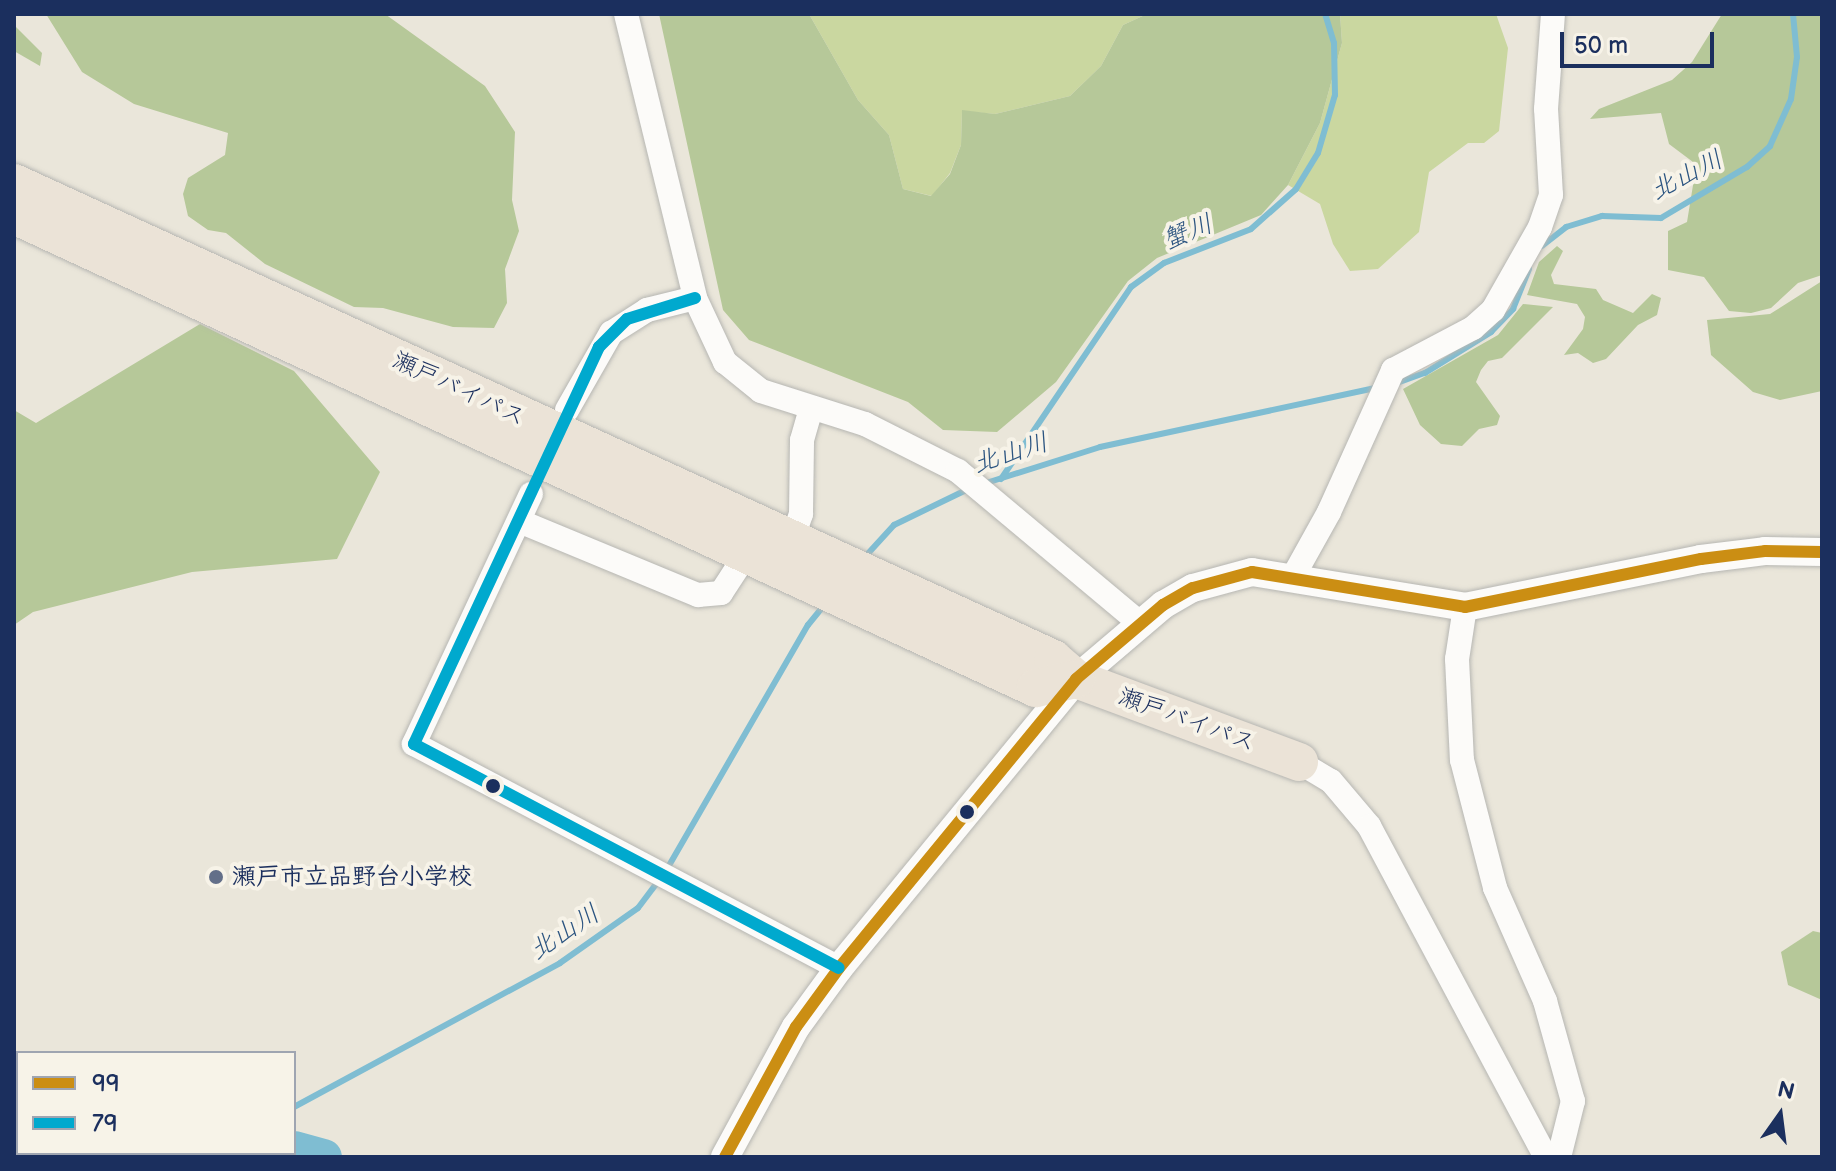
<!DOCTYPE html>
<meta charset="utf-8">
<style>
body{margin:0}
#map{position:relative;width:1836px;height:1171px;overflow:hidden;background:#eae6da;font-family:"Balsamiq Sans","Klee One",sans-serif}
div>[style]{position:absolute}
.green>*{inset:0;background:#cad7a0}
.forest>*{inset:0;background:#b6c899}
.stream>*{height:6px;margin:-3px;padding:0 3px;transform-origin:3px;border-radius:3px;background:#7fbdd2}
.river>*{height:36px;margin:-18px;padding:0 18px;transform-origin:18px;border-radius:18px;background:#7fbdd2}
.roads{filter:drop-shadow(0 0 2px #b6b6b2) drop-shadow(0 0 2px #b6b6b2)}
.minor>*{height:24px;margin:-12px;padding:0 12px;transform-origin:12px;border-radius:12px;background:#fcfbf9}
.tertiary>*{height:28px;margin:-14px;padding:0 14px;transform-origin:14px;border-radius:14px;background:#fcfbf9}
.trunk>*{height:38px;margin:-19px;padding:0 19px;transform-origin:19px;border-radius:19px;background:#ebe3d7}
.bus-1>*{height:12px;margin:-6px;padding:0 6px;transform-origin:6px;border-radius:6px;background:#cb8e13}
.bus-2>*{height:12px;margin:-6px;padding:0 6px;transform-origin:6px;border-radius:6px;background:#00a9ce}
.dots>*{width:22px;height:22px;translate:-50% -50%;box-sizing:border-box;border:4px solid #f7f3e8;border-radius:50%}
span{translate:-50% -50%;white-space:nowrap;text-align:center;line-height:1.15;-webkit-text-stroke:8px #f7f3e8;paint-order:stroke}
.street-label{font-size:24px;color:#1b2f5e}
.poi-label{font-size:24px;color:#1b2f5e;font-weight:700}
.left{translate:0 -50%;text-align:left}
.water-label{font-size:26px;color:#2b5480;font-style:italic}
.frame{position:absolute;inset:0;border:16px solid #1b2f5e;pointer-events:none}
.legend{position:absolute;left:16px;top:1051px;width:280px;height:104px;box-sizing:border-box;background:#f7f3e8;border:2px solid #9fa5b1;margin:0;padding:10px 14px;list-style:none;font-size:24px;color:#1b2f5e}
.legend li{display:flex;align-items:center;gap:16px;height:40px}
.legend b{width:40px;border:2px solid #9fa5b1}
.north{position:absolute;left:1740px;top:1075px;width:80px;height:80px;-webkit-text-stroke:6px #f7f3e8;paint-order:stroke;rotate:14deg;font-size:22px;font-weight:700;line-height:32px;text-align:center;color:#1b2f5e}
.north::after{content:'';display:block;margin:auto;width:28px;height:36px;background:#1b2f5e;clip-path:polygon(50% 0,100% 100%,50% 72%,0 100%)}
.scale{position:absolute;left:1560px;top:32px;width:154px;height:36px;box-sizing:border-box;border:4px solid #1b2f5e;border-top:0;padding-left:10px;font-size:24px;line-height:28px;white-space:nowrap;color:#1b2f5e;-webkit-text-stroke:6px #f7f3e8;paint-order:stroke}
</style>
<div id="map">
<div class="green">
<i style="clip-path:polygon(809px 14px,1147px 14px,1123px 25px,1101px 66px,1070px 96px,995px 114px,962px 111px,961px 145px,950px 173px,932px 196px,903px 189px,889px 135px,858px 100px)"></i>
<i style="clip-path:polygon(1340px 14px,1496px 14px,1508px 48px,1499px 131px,1484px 143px,1468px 143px,1429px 172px,1419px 232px,1378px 269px,1350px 271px,1333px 244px,1320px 204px,1288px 185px,1320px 123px,1342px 43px)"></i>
</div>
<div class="forest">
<i style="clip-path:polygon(46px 14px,385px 14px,485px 86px,515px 132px,512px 200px,519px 231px,505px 269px,507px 303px,494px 328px,453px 327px,383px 308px,354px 307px,265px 264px,226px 233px,208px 230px,188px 216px,183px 194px,188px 178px,225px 155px,228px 133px,134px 104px,82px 72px)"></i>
<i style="clip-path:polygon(659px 14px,809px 14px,858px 100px,889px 135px,903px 189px,931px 196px,950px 174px,961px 145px,962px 110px,995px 114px,1070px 96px,1101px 66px,1123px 25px,1147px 14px,1340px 14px,1342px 43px,1320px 123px,1288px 185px,1261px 215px,1157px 258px,1128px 281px,1056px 382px,997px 432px,943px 430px,908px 402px,749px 340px,723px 310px)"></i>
<i style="clip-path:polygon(1722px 14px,1822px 14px,1822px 275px,1798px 283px,1771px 308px,1751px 313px,1729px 311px,1704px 277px,1668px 270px,1668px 231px,1687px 222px,1695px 173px,1693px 162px,1669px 144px,1661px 113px,1590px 119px,1599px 109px,1672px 80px,1692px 62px)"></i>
<i style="clip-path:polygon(14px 25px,42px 53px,40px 66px,14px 51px)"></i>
<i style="clip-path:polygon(1557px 246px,1563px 251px,1551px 275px,1554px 284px,1596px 289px,1603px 300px,1633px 313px,1652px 294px,1661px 298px,1657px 315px,1638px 325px,1606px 359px,1593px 363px,1578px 353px,1564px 355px,1583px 329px,1585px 317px,1577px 304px,1527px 295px,1539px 262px)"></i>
<i style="clip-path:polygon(1822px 281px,1822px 391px,1780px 400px,1753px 392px,1711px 355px,1707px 320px,1770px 314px)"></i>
<i style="clip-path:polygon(1523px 304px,1553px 307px,1502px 358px,1488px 361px,1481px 370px,1476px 382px,1500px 416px,1497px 425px,1479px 429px,1462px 446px,1441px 444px,1420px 425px,1403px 389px,1498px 335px)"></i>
<i style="clip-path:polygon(200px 324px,294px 371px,380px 472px,337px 559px,192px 572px,33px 612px,14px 625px,14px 410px,36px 423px)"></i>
<i style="clip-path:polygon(1813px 931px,1822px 933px,1822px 1000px,1788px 985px,1781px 952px)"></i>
</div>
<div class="stream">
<i style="left:1542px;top:246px;width:31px;rotate:-38deg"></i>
<i style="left:1566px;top:227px;width:38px;rotate:-17deg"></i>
<i style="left:1602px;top:216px;width:59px;rotate:1.9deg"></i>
<i style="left:1661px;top:218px;width:100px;rotate:-30.7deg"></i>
<i style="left:1747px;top:167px;width:31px;rotate:-42deg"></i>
<i style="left:1770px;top:146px;width:51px;rotate:-65.9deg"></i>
<i style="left:1791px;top:99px;width:42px;rotate:-81.9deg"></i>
<i style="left:1797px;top:57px;width:43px;rotate:-95.3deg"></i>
<i style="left:1394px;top:384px;width:33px;rotate:-20deg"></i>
<i style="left:1425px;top:373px;width:78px;rotate:-31.8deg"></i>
<i style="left:1491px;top:332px;width:32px;rotate:-46deg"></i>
<i style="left:1513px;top:309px;width:43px;rotate:-68.2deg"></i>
<i style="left:1001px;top:479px;width:232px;rotate:-55.9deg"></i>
<i style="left:1131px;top:287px;width:41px;rotate:-36deg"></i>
<i style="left:1164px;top:263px;width:93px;rotate:-21.3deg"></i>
<i style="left:1251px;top:229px;width:60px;rotate:-41.6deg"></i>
<i style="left:1296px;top:189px;width:42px;rotate:-58.6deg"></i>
<i style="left:1318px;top:153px;width:60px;rotate:-73.7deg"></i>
<i style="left:1335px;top:95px;width:52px;rotate:-91.1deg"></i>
<i style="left:1334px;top:43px;width:30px;rotate:-107deg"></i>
<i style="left:983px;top:484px;width:123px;rotate:-17.5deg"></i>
<i style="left:1100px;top:447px;width:285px;rotate:-12.1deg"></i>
<i style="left:863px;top:559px;width:46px;rotate:-47.6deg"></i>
<i style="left:894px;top:525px;width:82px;rotate:-25.9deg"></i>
<i style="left:667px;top:869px;width:282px;rotate:-60deg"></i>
<i style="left:808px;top:625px;width:27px;rotate:-51deg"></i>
<i style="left:294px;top:1107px;width:302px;rotate:-28.4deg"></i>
<i style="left:560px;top:963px;width:95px;rotate:-35.2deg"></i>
<i style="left:638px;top:908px;width:34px;rotate:-53deg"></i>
</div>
<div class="river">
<i style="left:294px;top:1149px;width:31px;rotate:15deg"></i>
<i style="left:105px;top:1157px;width:6px;rotate:-39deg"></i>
</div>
<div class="roads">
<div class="minor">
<i style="left:626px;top:14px;width:292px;rotate:76.3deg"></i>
<i style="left:695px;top:298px;width:71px;rotate:64.9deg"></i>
<i style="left:725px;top:362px;width:46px;rotate:38.9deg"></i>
<i style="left:761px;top:391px;width:109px;rotate:17.6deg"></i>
<i style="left:865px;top:424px;width:104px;rotate:26.8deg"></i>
<i style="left:958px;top:471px;width:237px;rotate:39.9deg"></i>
<i style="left:567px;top:410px;width:89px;rotate:-60.3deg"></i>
<i style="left:611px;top:333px;width:43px;rotate:-32.6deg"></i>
<i style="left:647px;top:310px;width:49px;rotate:-14deg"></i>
<i style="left:531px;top:494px;width:276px;rotate:115.1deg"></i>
<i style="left:414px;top:744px;width:480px;rotate:27.8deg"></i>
<i style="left:519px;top:521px;width:194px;rotate:22.5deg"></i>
<i style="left:698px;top:595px;width:23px;rotate:-5deg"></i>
<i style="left:721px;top:593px;width:44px;rotate:-57deg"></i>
<i style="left:792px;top:540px;width:28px;rotate:-71deg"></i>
<i style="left:801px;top:514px;width:74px;rotate:-89.2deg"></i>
<i style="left:802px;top:440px;width:33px;rotate:-74deg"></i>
<i style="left:1294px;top:575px;width:72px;rotate:-60.9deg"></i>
<i style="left:1329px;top:512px;width:156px;rotate:-65.7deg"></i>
<i style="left:1393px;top:370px;width:90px;rotate:-27.7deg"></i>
<i style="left:1473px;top:328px;width:27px;rotate:-42deg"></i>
<i style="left:1493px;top:310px;width:95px;rotate:-60.5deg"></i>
<i style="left:1540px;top:227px;width:34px;rotate:-71deg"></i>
<i style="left:1551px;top:195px;width:86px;rotate:-93.3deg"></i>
<i style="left:1546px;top:109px;width:95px;rotate:-85.8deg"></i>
<i style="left:1465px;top:607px;width:53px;rotate:98.7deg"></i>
<i style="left:1457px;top:659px;width:101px;rotate:87.2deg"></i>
<i style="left:1462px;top:760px;width:132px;rotate:75.5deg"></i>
<i style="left:1495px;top:888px;width:124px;rotate:66.1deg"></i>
<i style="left:1545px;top:1001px;width:104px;rotate:74.4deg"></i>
<i style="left:1573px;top:1101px;width:58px;rotate:104deg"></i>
<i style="left:1299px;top:762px;width:37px;rotate:31deg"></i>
<i style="left:1331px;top:781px;width:59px;rotate:49.8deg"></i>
<i style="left:1369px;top:826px;width:375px;rotate:61.9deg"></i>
</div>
<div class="tertiary">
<i style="left:725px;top:1157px;width:148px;rotate:-61.4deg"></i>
<i style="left:796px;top:1027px;width:73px;rotate:-53.9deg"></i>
<i style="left:839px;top:968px;width:374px;rotate:-50.6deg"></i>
<i style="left:1076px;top:679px;width:114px;rotate:-40.4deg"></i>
<i style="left:1163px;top:605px;width:34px;rotate:-30deg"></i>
<i style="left:1193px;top:588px;width:61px;rotate:-15.2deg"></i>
<i style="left:1252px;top:572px;width:216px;rotate:9.3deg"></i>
<i style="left:1465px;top:607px;width:241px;rotate:-11.5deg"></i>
<i style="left:1701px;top:559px;width:64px;rotate:-7.1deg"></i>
<i style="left:1765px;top:551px;width:57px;rotate:1deg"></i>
</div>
<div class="trunk">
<i style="left:14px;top:183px;width:1143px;rotate:24.61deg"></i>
<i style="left:1053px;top:659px;width:30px;rotate:41deg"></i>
<i style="left:1076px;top:679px;width:238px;rotate:20.4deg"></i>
<i style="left:14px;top:215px;width:1126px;rotate:24.84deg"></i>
<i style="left:1036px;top:688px;width:41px;rotate:-12.7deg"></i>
</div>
</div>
<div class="bus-1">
<i style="left:725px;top:1157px;width:148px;rotate:-61.4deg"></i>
<i style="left:796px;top:1027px;width:73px;rotate:-53.9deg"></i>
<i style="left:839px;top:968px;width:374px;rotate:-50.6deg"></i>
<i style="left:1076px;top:679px;width:114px;rotate:-40.4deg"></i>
<i style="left:1163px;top:605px;width:34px;rotate:-30deg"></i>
<i style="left:1193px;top:588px;width:61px;rotate:-15.2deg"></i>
<i style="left:1252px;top:572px;width:216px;rotate:9.3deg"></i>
<i style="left:1465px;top:607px;width:241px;rotate:-11.5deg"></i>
<i style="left:1701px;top:559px;width:64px;rotate:-7.1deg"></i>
<i style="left:1765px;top:551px;width:57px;rotate:1deg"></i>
</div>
<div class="bus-2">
<i style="left:695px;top:298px;width:71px;rotate:162.8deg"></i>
<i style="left:627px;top:319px;width:40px;rotate:135deg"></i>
<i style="left:599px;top:347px;width:438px;rotate:115deg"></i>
<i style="left:414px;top:744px;width:480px;rotate:27.8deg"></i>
</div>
<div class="dots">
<i style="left:493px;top:786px;background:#1b2f5e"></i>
<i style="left:967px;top:812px;background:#1b2f5e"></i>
<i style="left:216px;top:877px;background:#636f89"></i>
</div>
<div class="street-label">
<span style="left:459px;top:389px;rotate:25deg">瀬戸バイパス</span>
<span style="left:1187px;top:720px;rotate:20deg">瀬戸バイパス</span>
</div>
<div class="poi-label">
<span class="left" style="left:232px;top:877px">瀬戸市立品野台小学校</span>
</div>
<div class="water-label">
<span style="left:1687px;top:176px;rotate:-27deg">北山川</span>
<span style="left:1188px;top:233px;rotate:-22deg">蟹川</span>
<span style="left:1011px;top:454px;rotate:-18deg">北山川</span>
<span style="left:565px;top:933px;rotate:-33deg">北山川</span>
</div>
<div class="frame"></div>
<ul class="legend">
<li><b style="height:10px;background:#cb8e13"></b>99</li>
<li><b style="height:10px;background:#00a9ce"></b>79</li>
</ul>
<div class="north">N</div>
<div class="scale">50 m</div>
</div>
